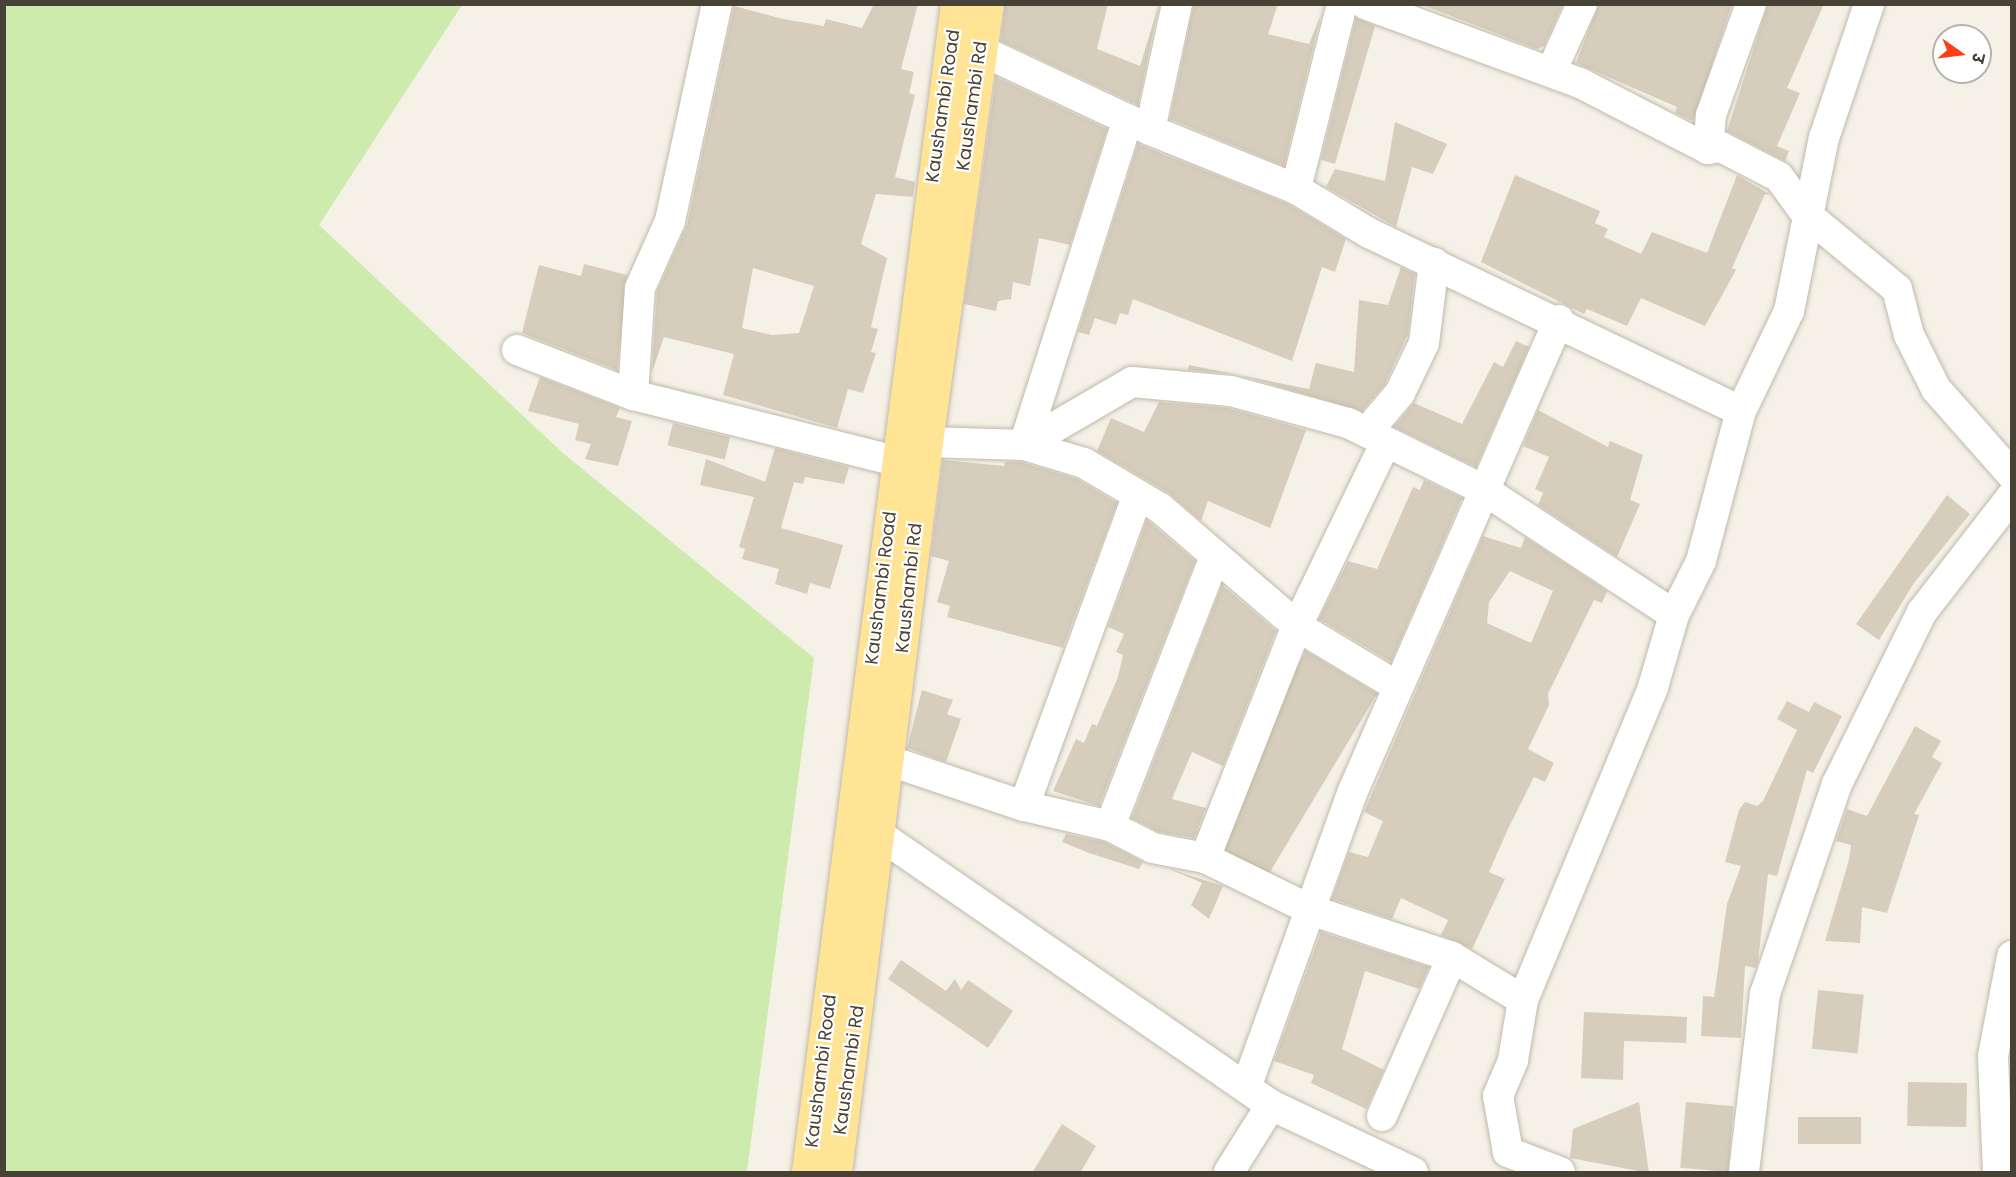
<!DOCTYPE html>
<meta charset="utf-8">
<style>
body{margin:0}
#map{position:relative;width:2016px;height:1177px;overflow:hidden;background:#f5f1e7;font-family:Poppins,"Noto Sans Devanagari",sans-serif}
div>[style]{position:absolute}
.green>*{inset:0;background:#ceebae}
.building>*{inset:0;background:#d7cdbc;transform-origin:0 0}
.roads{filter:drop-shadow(0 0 2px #c1b9a9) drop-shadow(0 0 2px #c1b9a9)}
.minor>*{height:30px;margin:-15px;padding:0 15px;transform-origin:15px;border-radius:15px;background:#fff}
.major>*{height:33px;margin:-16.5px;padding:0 16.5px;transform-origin:16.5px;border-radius:16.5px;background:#ffe496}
span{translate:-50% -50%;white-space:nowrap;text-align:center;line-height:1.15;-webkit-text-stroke:4.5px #fff;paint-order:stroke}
.street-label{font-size:18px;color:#484236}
.frame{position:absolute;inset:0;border:6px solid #484236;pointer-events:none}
.north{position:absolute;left:1932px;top:24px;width:60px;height:60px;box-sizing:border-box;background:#fff;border:2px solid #b6b3af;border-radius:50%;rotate:104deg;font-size:16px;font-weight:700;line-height:24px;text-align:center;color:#484236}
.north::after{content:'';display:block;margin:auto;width:21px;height:27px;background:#ff3d14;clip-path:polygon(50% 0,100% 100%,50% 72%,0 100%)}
</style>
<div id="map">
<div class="green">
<i style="clip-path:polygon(5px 4px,462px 5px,319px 225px,564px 454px,814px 658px,747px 1172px,5px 1172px)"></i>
</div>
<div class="building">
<i style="clip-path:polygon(evenodd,874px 4px,918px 4px,901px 69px,914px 72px,909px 93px,915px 95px,895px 177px,915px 182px,913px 197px,876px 194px,861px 244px,887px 258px,871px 327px,878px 329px,871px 352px,876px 353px,863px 393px,848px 389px,837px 428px,723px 395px,734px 354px,664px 337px,652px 372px,657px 292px,687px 225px,734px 6px,783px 19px,824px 26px,826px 19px,862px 28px,874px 4px,753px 268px,814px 286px,799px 333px,772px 335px,742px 328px,753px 268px)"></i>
<i style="clip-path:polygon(1005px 4px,1108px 4px,1097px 49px,1140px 66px,1159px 4px,1138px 105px,1001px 41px)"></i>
<i style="clip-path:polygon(1194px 4px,1278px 4px,1268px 34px,1309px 44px,1321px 15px,1284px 166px,1170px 119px)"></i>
<i style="clip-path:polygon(1420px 4px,1563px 4px,1544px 46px,1537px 49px)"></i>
<i style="clip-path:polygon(1599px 4px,1732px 4px,1693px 121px,1675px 113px,1677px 107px,1576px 63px)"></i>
<i style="clip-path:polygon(1768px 4px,1824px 4px,1787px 88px,1800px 93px,1777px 146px,1789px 151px,1785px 161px,1727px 131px)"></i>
<i style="clip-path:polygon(1356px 18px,1375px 26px,1335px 164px,1321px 160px)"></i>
<i style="clip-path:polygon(996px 77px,1107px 129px,1070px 245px,1039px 238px,1030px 286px,1013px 282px,1011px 299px,998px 301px,996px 311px,964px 304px)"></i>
<i style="clip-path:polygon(1395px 122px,1447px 144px,1433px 174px,1412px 167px,1396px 227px,1326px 187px,1335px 169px,1385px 181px)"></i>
<i style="clip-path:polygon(1138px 144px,1288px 204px,1346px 239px,1335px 272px,1322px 267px,1292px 361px,1133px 299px,1128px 315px,1120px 313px,1116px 325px,1095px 318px,1089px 335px,1078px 332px)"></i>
<i style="clip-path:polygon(1515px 175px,1600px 211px,1595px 223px,1608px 229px,1604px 237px,1641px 254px,1652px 232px,1707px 253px,1737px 175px,1771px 195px,1765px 194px,1732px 268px,1736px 270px,1705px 326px,1641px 298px,1627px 326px,1587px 309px,1584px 314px,1481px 262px)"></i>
<i style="clip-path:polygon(584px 264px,627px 275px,617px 370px,522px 333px,539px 265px,581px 276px)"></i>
<i style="clip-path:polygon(1401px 267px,1415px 274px,1408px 334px,1385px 384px,1362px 411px,1236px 374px,1188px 370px,1189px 365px,1309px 389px,1316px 363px,1354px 372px,1359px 300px,1388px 305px)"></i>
<i style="clip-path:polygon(1516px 341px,1529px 347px,1476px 467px,1394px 427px,1414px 403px,1462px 424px,1494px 362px,1503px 367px)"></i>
<i style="clip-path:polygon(540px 377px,620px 408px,616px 417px,632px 421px,618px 466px,585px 459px,591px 444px,575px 440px,579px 424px,528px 411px)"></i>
<i style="clip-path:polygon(1159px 402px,1228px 408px,1306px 430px,1270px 528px,1208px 501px,1201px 521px,1169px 493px,1097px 451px,1111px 418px,1144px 432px)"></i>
<i style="clip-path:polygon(1538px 410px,1608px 447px,1610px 441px,1643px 455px,1630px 500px,1640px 504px,1617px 557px,1538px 505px,1543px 493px,1535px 489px,1549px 457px,1523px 446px)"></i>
<i style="left:673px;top:423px;width:59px;height:23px;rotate:14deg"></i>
<i style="clip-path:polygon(775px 448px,849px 467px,844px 484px,805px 477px,803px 484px,794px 482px,781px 528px,843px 545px,830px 589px,810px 583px,807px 594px,775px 584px,779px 569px,742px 559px,745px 549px,739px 547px,754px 497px,700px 485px,706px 459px,765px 482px)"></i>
<i style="clip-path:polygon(943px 460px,1004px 466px,1005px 462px,1021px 462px,1077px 479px,1117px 503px,1063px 648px,947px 617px,950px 606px,937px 602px,949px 561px,931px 556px)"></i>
<i style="clip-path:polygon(1424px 480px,1462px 498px,1391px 662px,1319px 619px,1348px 561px,1377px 569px,1413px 487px,1420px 490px)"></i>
<i style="clip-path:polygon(1947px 495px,1970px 514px,1914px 583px,1879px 640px,1856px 624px)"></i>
<i style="clip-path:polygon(1147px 520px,1195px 561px,1099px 806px,1053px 791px,1076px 739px,1084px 743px,1092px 724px,1097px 726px,1118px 677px,1123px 655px,1116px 652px,1124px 634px,1108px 627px)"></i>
<i style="clip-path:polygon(evenodd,1483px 536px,1521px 548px,1525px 537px,1607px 591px,1602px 603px,1594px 600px,1548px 694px,1549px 705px,1528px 749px,1554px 763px,1545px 782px,1534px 777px,1508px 829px,1489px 872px,1505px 879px,1472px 949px,1441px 935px,1448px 920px,1401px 898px,1392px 919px,1332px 899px,1349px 852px,1368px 857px,1383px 821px,1364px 812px,1483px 536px,1510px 571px,1553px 591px,1531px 643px,1487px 623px,1489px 602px,1510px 571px)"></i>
<i style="clip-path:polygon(1222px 585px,1276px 631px,1223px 766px,1192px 752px,1172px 799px,1206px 808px,1194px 838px,1159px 832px,1132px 818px)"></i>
<i style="left:1306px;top:651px;width:83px;height:214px;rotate:31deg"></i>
<i style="clip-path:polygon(922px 690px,953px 700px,947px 714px,961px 719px,946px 762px,907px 748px)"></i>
<i style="clip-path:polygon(1787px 701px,1809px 712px,1814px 702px,1842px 716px,1813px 773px,1807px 770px,1777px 876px,1768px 874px,1758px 961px,1756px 968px,1745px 966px,1741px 1038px,1701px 1036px,1703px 996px,1714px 997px,1727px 904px,1741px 866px,1725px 862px,1739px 810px,1745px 802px,1757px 806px,1763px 801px,1797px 730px,1777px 719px)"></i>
<i style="clip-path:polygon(1915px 726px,1941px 741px,1932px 757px,1942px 763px,1914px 814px,1919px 815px,1887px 913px,1862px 907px,1860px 943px,1825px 941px,1849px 860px,1851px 845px,1836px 841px,1847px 809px,1867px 816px)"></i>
<i style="clip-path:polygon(1066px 834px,1104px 842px,1143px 862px,1139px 869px,1089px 853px,1062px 842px)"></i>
<i style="clip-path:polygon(1167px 868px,1223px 886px,1209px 919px,1191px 905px,1202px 883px)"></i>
<i style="clip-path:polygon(1321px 932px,1429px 967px,1419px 989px,1365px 971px,1342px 1049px,1384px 1070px,1366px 1109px,1311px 1083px,1314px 1075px,1274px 1061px)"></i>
<i style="clip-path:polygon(901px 960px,946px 991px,955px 979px,961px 990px,968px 980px,1013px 1011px,988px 1048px,888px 979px)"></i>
<i style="left:1818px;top:990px;width:46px;height:59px;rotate:6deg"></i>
<i style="clip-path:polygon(1584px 1012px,1687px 1017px,1686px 1043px,1624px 1041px,1623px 1080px,1581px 1078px)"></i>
<i style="left:1908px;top:1082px;width:59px;height:44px;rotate:1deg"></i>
<i style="clip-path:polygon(1639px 1102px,1649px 1173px,1570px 1158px,1573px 1129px)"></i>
<i style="left:1686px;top:1102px;width:48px;height:66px;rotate:5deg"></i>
<i style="left:1798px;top:1117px;width:63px;height:27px"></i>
<i style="clip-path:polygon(1062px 1124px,1096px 1146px,1080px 1173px,1032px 1173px)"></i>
</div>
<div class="roads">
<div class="minor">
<i style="left:1342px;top:4px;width:191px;rotate:104deg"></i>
<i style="left:1296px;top:189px;width:85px;rotate:31.1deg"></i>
<i style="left:1369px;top:233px;width:412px;rotate:25.6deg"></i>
<i style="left:1365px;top:4px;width:229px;rotate:20.2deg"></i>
<i style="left:1580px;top:83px;width:144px;rotate:27.3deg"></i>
<i style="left:1708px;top:149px;width:13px;rotate:-9deg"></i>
<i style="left:1721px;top:147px;width:65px;rotate:27.3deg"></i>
<i style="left:1779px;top:177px;width:46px;rotate:53.9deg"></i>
<i style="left:1806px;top:214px;width:118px;rotate:39.5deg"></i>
<i style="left:1897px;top:289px;width:48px;rotate:75.4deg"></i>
<i style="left:1909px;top:335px;width:60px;rotate:63.4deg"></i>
<i style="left:1936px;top:389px;width:115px;rotate:48.5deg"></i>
<i style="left:980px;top:50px;width:188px;rotate:25.2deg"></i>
<i style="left:1150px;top:130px;width:157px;rotate:22deg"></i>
<i style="left:1551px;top:72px;width:75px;rotate:-65.5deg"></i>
<i style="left:1150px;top:130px;width:129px;rotate:-77.9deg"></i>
<i style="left:1708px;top:149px;width:34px;rotate:-85deg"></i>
<i style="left:1711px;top:115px;width:118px;rotate:-70.2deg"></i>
<i style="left:517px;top:350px;width:124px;rotate:21.2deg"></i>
<i style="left:633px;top:395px;width:271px;rotate:14.1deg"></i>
<i style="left:633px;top:395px;width:107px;rotate:-86.3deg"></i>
<i style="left:640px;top:288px;width:73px;rotate:-65.9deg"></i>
<i style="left:670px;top:221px;width:222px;rotate:-77.8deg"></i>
<i style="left:1367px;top:432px;width:51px;rotate:-49.8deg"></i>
<i style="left:1400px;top:393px;width:55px;rotate:-64.4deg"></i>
<i style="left:1424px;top:343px;width:81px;rotate:-82.9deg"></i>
<i style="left:926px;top:442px;width:98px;rotate:1.8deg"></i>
<i style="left:1024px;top:445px;width:63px;rotate:16.7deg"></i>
<i style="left:1084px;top:463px;width:88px;rotate:30.6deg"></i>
<i style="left:1160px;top:508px;width:181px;rotate:40.7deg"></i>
<i style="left:1297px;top:626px;width:117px;rotate:31deg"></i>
<i style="left:1024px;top:445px;width:125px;rotate:-30.3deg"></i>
<i style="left:1132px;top:382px;width:99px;rotate:5.2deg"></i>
<i style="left:1231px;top:391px;width:121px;rotate:15.3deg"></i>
<i style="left:1348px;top:423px;width:152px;rotate:26.2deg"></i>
<i style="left:1484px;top:490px;width:227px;rotate:33.3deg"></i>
<i style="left:1024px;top:445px;width:342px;rotate:-72.3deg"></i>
<i style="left:890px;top:761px;width:141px;rotate:18.6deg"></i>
<i style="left:1024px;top:806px;width:88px;rotate:13.1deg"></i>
<i style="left:1110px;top:826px;width:48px;rotate:27.1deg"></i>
<i style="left:1153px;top:848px;width:53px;rotate:10.9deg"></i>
<i style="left:1205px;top:858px;width:120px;rotate:26.1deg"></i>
<i style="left:1313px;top:911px;width:146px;rotate:18.3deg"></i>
<i style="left:1452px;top:957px;width:83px;rotate:31.2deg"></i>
<i style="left:1024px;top:806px;width:331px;rotate:-69.9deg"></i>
<i style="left:1110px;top:826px;width:290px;rotate:-68.7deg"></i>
<i style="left:881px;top:836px;width:474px;rotate:34.6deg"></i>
<i style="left:1271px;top:1105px;width:157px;rotate:25.3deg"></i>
<i style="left:1205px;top:858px;width:250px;rotate:-68.4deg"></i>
<i style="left:1297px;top:626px;width:204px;rotate:-64.2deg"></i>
<i style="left:1247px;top:1085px;width:313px;rotate:-70.2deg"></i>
<i style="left:1353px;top:791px;width:514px;rotate:-66.38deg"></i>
<i style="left:1382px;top:1116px;width:174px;rotate:-66.2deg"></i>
<i style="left:1229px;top:1172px;width:79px;rotate:-57.9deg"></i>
<i style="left:1560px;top:1172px;width:56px;rotate:-159deg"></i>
<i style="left:1508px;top:1152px;width:57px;rotate:-100.1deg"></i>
<i style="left:1498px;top:1096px;width:39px;rotate:-67deg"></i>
<i style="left:1513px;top:1060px;width:61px;rotate:-80.5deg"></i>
<i style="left:1523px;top:1000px;width:339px;rotate:-67.4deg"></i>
<i style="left:1653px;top:687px;width:75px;rotate:-73.7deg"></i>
<i style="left:1674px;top:615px;width:60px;rotate:-63.4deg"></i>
<i style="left:1701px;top:561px;width:155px;rotate:-75.1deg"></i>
<i style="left:1741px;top:411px;width:111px;rotate:-64.4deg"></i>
<i style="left:1789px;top:311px;width:177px;rotate:-78.6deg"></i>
<i style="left:1824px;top:138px;width:141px;rotate:-71.4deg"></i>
<i style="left:1744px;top:1172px;width:179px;rotate:-83.3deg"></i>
<i style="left:1765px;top:994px;width:222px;rotate:-71.1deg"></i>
<i style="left:1837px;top:784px;width:192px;rotate:-63.7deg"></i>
<i style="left:1922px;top:612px;width:147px;rotate:-52.2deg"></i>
<i style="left:1998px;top:1172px;width:116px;rotate:-92.5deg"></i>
<i style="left:1993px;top:1056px;width:102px;rotate:-79.2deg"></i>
</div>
<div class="major">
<i style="left:808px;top:1172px;width:1177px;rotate:-82.73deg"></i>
<i style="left:835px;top:1172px;width:736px;rotate:-82.89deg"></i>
<i style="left:926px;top:442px;width:442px;rotate:-82.1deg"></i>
</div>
</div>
<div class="street-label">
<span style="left:943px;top:106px;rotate:-82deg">Kaushambi Road</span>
<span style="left:972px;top:106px;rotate:-82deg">Kaushambi Rd</span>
<span style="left:881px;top:588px;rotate:-83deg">Kaushambi Road</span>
<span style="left:909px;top:588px;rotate:-84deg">Kaushambi Rd</span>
<span style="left:849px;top:1070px;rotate:-82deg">Kaushambi Rd</span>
<span style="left:821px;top:1071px;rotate:-83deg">Kaushambi Road</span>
</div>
<div class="frame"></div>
<div class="north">उ</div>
</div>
